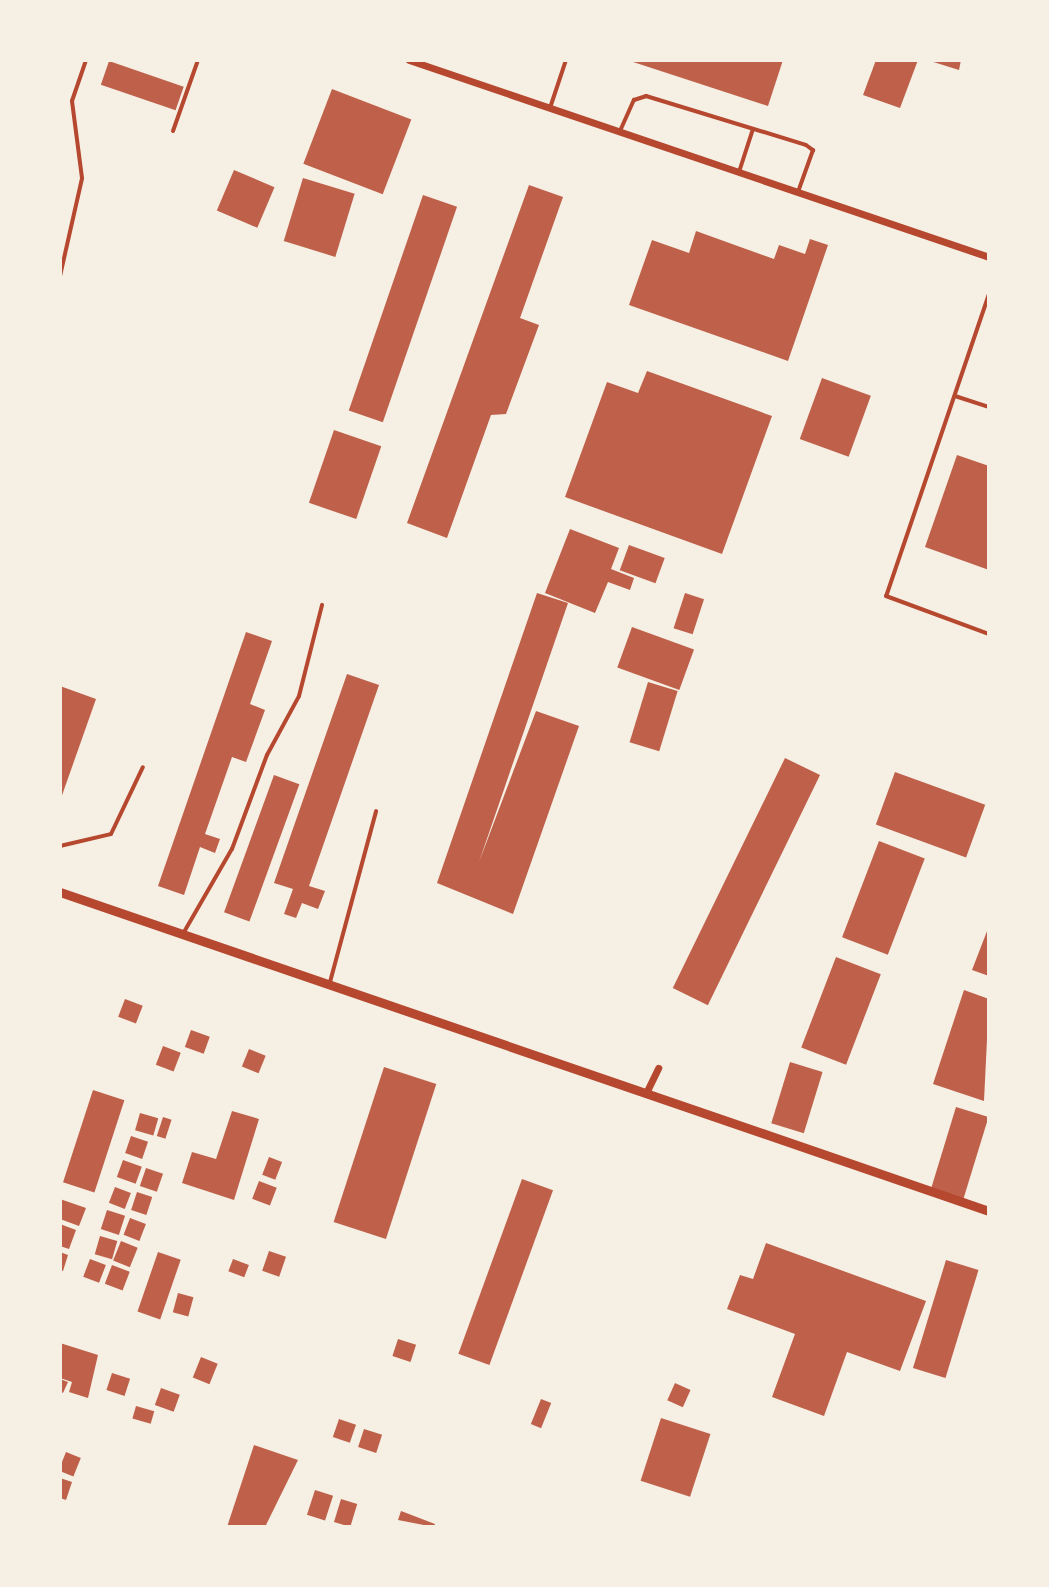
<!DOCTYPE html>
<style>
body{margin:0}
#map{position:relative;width:1049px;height:1587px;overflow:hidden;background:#f6efe4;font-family:"Work Sans",sans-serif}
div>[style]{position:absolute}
.building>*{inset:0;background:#bf614a;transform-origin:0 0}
.service>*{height:4px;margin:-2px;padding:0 2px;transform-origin:2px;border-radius:2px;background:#b5482f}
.minor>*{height:7px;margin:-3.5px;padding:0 3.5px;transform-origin:3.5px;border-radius:3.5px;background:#b5482f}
.tertiary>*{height:9px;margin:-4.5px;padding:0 4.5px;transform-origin:4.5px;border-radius:4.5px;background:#b5482f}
span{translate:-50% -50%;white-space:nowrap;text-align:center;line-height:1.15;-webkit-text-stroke:6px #f6efe4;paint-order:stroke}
.frame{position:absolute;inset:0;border:62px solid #f6efe4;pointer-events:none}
</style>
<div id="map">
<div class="building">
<i style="clip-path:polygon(627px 60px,783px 60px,768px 106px)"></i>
<i style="clip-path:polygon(876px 60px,918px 60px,900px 108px,863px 95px)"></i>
<i style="clip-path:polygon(927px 60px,961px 60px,959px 70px)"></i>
<i style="left:109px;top:61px;width:79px;height:25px;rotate:19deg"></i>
<i style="left:332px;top:89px;width:85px;height:80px;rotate:21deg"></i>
<i style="left:234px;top:170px;width:44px;height:44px;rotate:23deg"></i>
<i style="left:303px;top:178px;width:54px;height:66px;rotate:17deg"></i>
<i style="clip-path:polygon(529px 185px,563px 197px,520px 318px,539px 325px,506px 414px,491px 415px,447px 538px,407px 523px)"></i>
<i style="left:423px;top:195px;width:36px;height:228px;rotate:19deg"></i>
<i style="clip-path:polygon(696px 231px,774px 259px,779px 245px,805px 254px,810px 239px,828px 245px,788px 361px,629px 305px,652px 240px,689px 253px)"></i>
<i style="clip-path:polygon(647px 371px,772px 416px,722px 554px,565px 497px,607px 382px,638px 393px)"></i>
<i style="left:822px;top:378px;width:52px;height:65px;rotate:20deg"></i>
<i style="left:334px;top:430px;width:50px;height:77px;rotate:19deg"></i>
<i style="clip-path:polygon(957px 455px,989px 466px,989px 570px,925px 547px)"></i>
<i style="clip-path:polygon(570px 529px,619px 548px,611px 569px,634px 578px,630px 590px,608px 582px,595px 613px,545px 593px)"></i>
<i style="left:629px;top:545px;width:38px;height:27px;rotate:20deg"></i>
<i style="clip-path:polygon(537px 593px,568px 603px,479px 862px,536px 711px,579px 726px,513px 914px,437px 883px)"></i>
<i style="left:685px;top:593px;width:20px;height:37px;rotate:18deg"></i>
<i style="left:632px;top:627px;width:66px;height:43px;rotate:20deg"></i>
<i style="clip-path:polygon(246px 632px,272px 641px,250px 704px,265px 710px,246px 762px,232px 757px,205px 834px,220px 839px,215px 853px,200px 847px,184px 895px,158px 886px)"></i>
<i style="clip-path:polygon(347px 674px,379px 685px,309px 886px,325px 891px,318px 909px,302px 903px,296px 918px,284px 914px,293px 889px,274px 883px)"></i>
<i style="left:648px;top:682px;width:31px;height:63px;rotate:17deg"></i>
<i style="clip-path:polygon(60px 686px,96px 699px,60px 801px)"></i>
<i style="left:785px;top:758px;width:39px;height:256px;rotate:26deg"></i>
<i style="left:895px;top:772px;width:96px;height:56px;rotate:20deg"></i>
<i style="left:274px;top:775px;width:27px;height:146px;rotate:20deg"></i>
<i style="left:879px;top:841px;width:49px;height:103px;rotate:21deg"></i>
<i style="clip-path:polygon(989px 926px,989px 976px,972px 970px)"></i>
<i style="left:836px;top:957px;width:48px;height:97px;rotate:21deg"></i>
<i style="clip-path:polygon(964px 990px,989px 999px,984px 1101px,933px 1084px)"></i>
<i style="left:125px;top:999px;width:19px;height:19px;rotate:21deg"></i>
<i style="left:191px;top:1030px;width:20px;height:18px;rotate:20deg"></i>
<i style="left:163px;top:1046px;width:19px;height:20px;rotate:21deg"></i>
<i style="left:249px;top:1049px;width:18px;height:19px;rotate:22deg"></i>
<i style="left:790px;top:1062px;width:34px;height:64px;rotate:17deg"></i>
<i style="left:384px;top:1067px;width:55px;height:163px;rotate:18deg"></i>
<i style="left:93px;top:1090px;width:33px;height:97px;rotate:18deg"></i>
<i style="left:956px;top:1107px;width:34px;height:88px;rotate:17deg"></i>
<i style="clip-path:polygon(232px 1111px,259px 1119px,234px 1200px,182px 1183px,192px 1152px,216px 1159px)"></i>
<i style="left:140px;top:1113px;width:19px;height:18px;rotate:16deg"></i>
<i style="left:163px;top:1117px;width:9px;height:20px;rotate:18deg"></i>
<i style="left:131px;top:1136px;width:18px;height:18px;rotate:19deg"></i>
<i style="left:269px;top:1157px;width:14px;height:19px;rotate:21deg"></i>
<i style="left:123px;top:1160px;width:20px;height:18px;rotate:20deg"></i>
<i style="left:146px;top:1168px;width:18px;height:19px;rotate:19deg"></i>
<i style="left:522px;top:1179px;width:33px;height:186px;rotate:20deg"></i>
<i style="left:259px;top:1181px;width:19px;height:19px;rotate:21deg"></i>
<i style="left:115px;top:1187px;width:17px;height:17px;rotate:21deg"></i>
<i style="left:137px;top:1192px;width:16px;height:19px;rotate:18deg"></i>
<i style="clip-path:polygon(60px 1199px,86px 1208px,79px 1226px,60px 1219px)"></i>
<i style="left:107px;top:1210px;width:19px;height:20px;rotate:18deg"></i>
<i style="left:130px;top:1218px;width:17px;height:18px;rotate:21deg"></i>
<i style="clip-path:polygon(60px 1224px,76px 1230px,69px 1249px,60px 1246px)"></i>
<i style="left:100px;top:1236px;width:18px;height:19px;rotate:16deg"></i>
<i style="left:121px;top:1241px;width:18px;height:21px;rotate:22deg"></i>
<i style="clip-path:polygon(766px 1243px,926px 1301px,900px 1371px,847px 1352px,824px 1416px,772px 1397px,795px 1334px,727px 1309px,740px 1275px,753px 1279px)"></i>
<i style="left:269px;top:1251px;width:18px;height:21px;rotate:19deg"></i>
<i style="clip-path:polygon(60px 1252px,68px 1255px,63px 1271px,60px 1270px)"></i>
<i style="left:158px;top:1252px;width:24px;height:63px;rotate:19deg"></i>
<i style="left:90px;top:1259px;width:17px;height:19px;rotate:21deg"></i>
<i style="left:233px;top:1259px;width:17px;height:13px;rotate:21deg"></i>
<i style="left:946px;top:1260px;width:34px;height:113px;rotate:17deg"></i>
<i style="left:112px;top:1265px;width:19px;height:20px;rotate:21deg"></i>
<i style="left:178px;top:1293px;width:16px;height:20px;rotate:15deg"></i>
<i style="left:398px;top:1339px;width:19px;height:18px;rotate:18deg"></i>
<i style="clip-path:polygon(60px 1343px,98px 1355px,88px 1398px,69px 1392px,72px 1382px,60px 1378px)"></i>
<i style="left:201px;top:1357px;width:18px;height:22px;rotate:22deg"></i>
<i style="left:112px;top:1373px;width:19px;height:18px;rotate:18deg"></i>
<i style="clip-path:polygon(60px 1379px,68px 1382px,63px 1393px,60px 1391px)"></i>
<i style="left:675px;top:1383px;width:17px;height:19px;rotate:24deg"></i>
<i style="left:161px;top:1388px;width:20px;height:18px;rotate:20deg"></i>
<i style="left:541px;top:1399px;width:11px;height:27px;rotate:22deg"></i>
<i style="left:136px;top:1406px;width:19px;height:13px;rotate:16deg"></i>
<i style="left:661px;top:1418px;width:52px;height:66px;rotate:18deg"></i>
<i style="left:339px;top:1419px;width:18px;height:19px;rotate:19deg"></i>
<i style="left:364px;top:1429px;width:19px;height:19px;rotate:18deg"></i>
<i style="clip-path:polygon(254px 1445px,298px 1460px,265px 1527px,227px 1527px)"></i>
<i style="left:66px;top:1452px;width:16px;height:20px;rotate:22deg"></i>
<i style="clip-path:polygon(60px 1478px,72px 1482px,66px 1500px,60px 1498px)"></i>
<i style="left:315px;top:1490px;width:19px;height:26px;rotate:18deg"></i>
<i style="left:341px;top:1499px;width:17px;height:24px;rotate:17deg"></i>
<i style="clip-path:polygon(401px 1511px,435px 1524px,434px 1527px,398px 1520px)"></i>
</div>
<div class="service">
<i style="left:550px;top:108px;width:51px;rotate:-71.6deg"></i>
<i style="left:173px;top:131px;width:75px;rotate:-70.6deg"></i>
<i style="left:620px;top:131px;width:34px;rotate:-66deg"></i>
<i style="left:634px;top:100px;width:13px;rotate:-18deg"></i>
<i style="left:646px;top:96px;width:167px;rotate:17deg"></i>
<i style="left:806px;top:145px;width:9px;rotate:36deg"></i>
<i style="left:813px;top:150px;width:45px;rotate:109.7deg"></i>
<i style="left:739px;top:172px;width:45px;rotate:-72deg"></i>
<i style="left:60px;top:276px;width:100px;rotate:-77.3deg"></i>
<i style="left:82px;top:178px;width:78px;rotate:-97.4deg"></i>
<i style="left:72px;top:101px;width:43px;rotate:-71.1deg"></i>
<i style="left:989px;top:294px;width:319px;rotate:108.8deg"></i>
<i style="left:886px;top:596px;width:110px;rotate:20.3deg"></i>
<i style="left:955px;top:396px;width:36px;rotate:18deg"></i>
<i style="left:60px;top:846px;width:52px;rotate:-13.2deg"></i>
<i style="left:111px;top:834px;width:74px;rotate:-64.5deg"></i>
<i style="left:184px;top:932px;width:96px;rotate:-60deg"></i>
<i style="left:232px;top:849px;width:100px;rotate:-69.6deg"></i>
<i style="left:267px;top:755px;width:67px;rotate:-61.5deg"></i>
<i style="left:299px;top:696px;width:94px;rotate:-75.8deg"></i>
<i style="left:330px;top:982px;width:177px;rotate:-74.9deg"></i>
</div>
<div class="minor">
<i style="left:409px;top:60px;width:613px;rotate:18.76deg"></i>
<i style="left:646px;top:1093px;width:28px;rotate:-64deg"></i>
</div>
<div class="tertiary">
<i style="left:60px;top:892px;width:982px;rotate:18.95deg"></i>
</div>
<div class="frame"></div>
</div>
